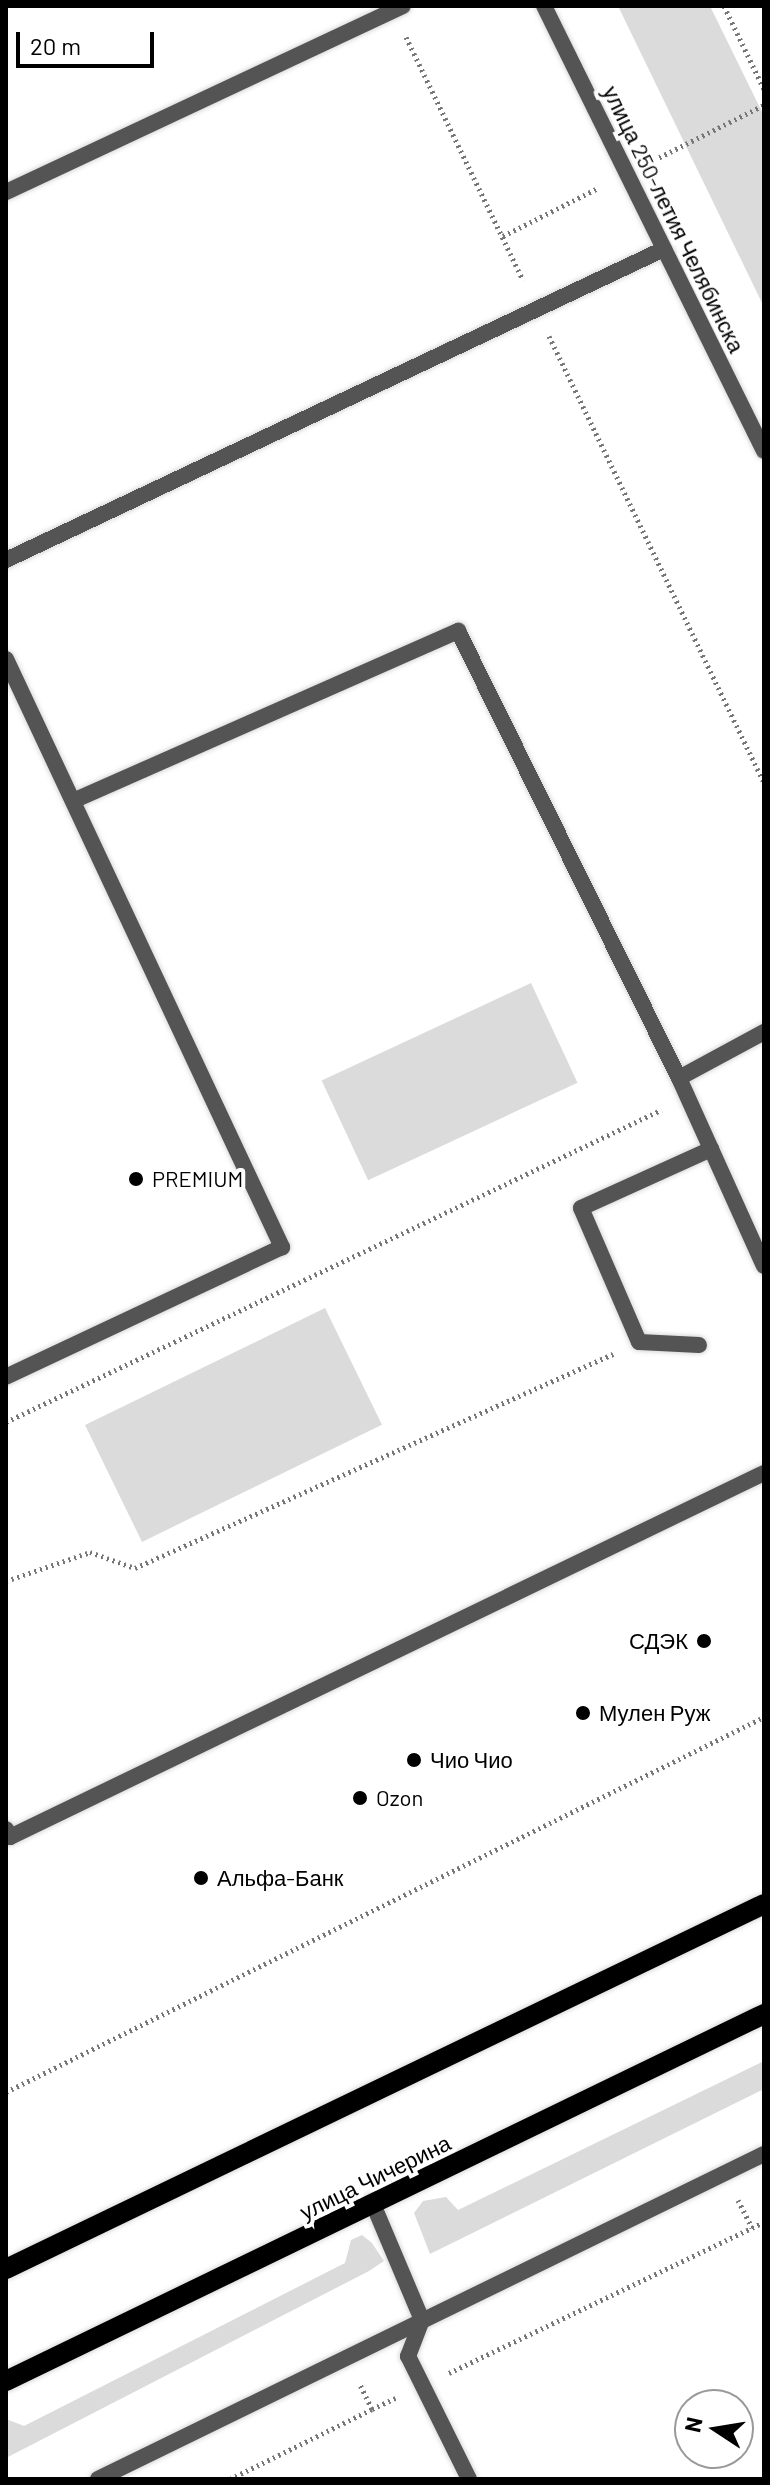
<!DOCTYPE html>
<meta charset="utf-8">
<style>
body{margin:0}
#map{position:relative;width:770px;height:2485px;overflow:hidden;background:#fff;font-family:Barlow,sans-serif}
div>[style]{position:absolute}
.green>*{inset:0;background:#dbdbdb;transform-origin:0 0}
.path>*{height:5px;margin-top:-2.5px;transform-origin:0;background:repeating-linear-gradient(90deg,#767676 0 2px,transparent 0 6px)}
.roads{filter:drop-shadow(0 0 2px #dbdbdb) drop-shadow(0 0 2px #dbdbdb)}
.service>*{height:16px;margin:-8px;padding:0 8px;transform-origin:8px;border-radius:8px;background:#545454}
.tertiary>*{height:16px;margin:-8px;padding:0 8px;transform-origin:8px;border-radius:8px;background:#545454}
.primary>*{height:20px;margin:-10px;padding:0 10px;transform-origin:10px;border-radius:10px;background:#000}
.dots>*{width:22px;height:22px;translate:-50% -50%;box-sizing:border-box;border:4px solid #fff;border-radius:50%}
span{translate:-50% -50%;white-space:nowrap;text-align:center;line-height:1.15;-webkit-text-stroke:8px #fff;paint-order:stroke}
.street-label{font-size:22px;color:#000}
.poi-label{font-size:22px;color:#000}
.left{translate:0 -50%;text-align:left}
.right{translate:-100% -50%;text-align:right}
.frame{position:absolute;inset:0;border:8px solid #000;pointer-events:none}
.north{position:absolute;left:674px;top:2389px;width:80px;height:80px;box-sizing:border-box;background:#fff;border:2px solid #999;border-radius:50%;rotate:282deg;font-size:22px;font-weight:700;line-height:32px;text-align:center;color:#000}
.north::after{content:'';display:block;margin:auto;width:28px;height:36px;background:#000;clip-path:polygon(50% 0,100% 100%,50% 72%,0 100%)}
.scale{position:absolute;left:16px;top:32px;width:138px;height:36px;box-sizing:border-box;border:4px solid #000;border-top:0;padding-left:10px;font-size:24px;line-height:28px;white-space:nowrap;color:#000;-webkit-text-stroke:6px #fff;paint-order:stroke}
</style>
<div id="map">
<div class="green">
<i style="clip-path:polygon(618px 6px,710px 6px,764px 116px,764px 307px)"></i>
<i style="left:531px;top:983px;width:110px;height:231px;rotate:65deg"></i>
<i style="left:325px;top:1308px;width:130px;height:267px;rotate:64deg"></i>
<i style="clip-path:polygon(764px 2061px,764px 2089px,430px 2254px,414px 2213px,423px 2201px,446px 2197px,458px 2210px)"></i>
<i style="clip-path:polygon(362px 2235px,372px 2243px,384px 2261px,369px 2271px,6px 2458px,6px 2419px,24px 2426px,345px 2263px,351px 2240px)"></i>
</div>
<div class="path">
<i style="left:724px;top:6px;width:92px;rotate:64.3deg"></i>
<i style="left:406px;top:37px;width:270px;rotate:64.3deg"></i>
<i style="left:654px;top:160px;width:123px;rotate:-26.6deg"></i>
<i style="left:503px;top:236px;width:106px;rotate:-26.8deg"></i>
<i style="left:549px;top:336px;width:495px;rotate:64.3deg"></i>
<i style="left:6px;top:1422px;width:726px;rotate:-25.47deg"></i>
<i style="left:6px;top:1581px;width:89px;rotate:-19deg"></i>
<i style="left:90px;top:1552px;width:48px;rotate:19.6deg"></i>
<i style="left:135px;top:1568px;width:524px;rotate:-24.12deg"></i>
<i style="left:6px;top:2092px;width:846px;rotate:-26.32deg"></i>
<i style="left:738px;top:2200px;width:31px;rotate:63deg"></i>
<i style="left:449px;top:2373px;width:349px;rotate:-25.6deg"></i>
<i style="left:372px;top:2409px;width:26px;rotate:-25deg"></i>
<i style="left:230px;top:2479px;width:158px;rotate:-26.2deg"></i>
<i style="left:372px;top:2409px;width:28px;rotate:-116deg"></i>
</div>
<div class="roads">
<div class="service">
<i style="left:6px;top:192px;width:438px;rotate:-25.1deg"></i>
<i style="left:6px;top:560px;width:728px;rotate:-25.3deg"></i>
<i style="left:6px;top:659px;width:650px;rotate:64.86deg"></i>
<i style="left:282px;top:1247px;width:305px;rotate:154.8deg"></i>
<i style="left:75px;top:800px;width:419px;rotate:-23.8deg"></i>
<i style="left:458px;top:631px;width:499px;rotate:63.7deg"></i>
<i style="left:679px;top:1078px;width:206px;rotate:65.7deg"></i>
<i style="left:679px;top:1078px;width:97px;rotate:-28.4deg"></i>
<i style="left:699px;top:1345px;width:60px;rotate:-177.1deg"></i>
<i style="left:639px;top:1342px;width:146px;rotate:-113.4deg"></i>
<i style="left:581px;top:1208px;width:143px;rotate:-24.4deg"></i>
<i style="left:6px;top:1829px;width:9px;rotate:63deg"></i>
<i style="left:10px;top:1837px;width:837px;rotate:-25.77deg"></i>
<i style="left:373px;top:2204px;width:126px;rotate:67.1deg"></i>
<i style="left:422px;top:2320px;width:39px;rotate:111deg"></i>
<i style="left:408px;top:2356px;width:137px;rotate:63.6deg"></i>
<i style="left:98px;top:2479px;width:741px;rotate:-26.01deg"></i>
</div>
<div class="tertiary">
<i style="left:544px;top:6px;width:496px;rotate:63.7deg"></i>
</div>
<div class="primary">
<i style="left:6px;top:2269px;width:841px;rotate:-25.71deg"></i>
<i style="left:6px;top:2381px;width:842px;rotate:-25.83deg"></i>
</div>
</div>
<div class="dots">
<i style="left:136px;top:1179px;background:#000"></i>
<i style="left:704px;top:1641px;background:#000"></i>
<i style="left:583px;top:1713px;background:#000"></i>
<i style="left:414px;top:1760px;background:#000"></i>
<i style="left:360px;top:1798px;background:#000"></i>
<i style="left:201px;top:1878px;background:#000"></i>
</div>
<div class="street-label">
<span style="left:674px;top:219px;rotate:64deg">улица 250-летия Челябинска</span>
<span style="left:375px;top:2177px;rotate:-26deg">улица Чичерина</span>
</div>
<div class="poi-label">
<span class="left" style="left:152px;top:1179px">PREMIUM</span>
<span class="right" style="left:688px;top:1641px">СДЭК</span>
<span class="left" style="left:599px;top:1713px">Мулен Руж</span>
<span class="left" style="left:430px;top:1760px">Чио Чио</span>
<span class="left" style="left:376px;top:1798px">Ozon</span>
<span class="left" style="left:217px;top:1878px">Альфа-Банк</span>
</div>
<div class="frame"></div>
<div class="north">N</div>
<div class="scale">20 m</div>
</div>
